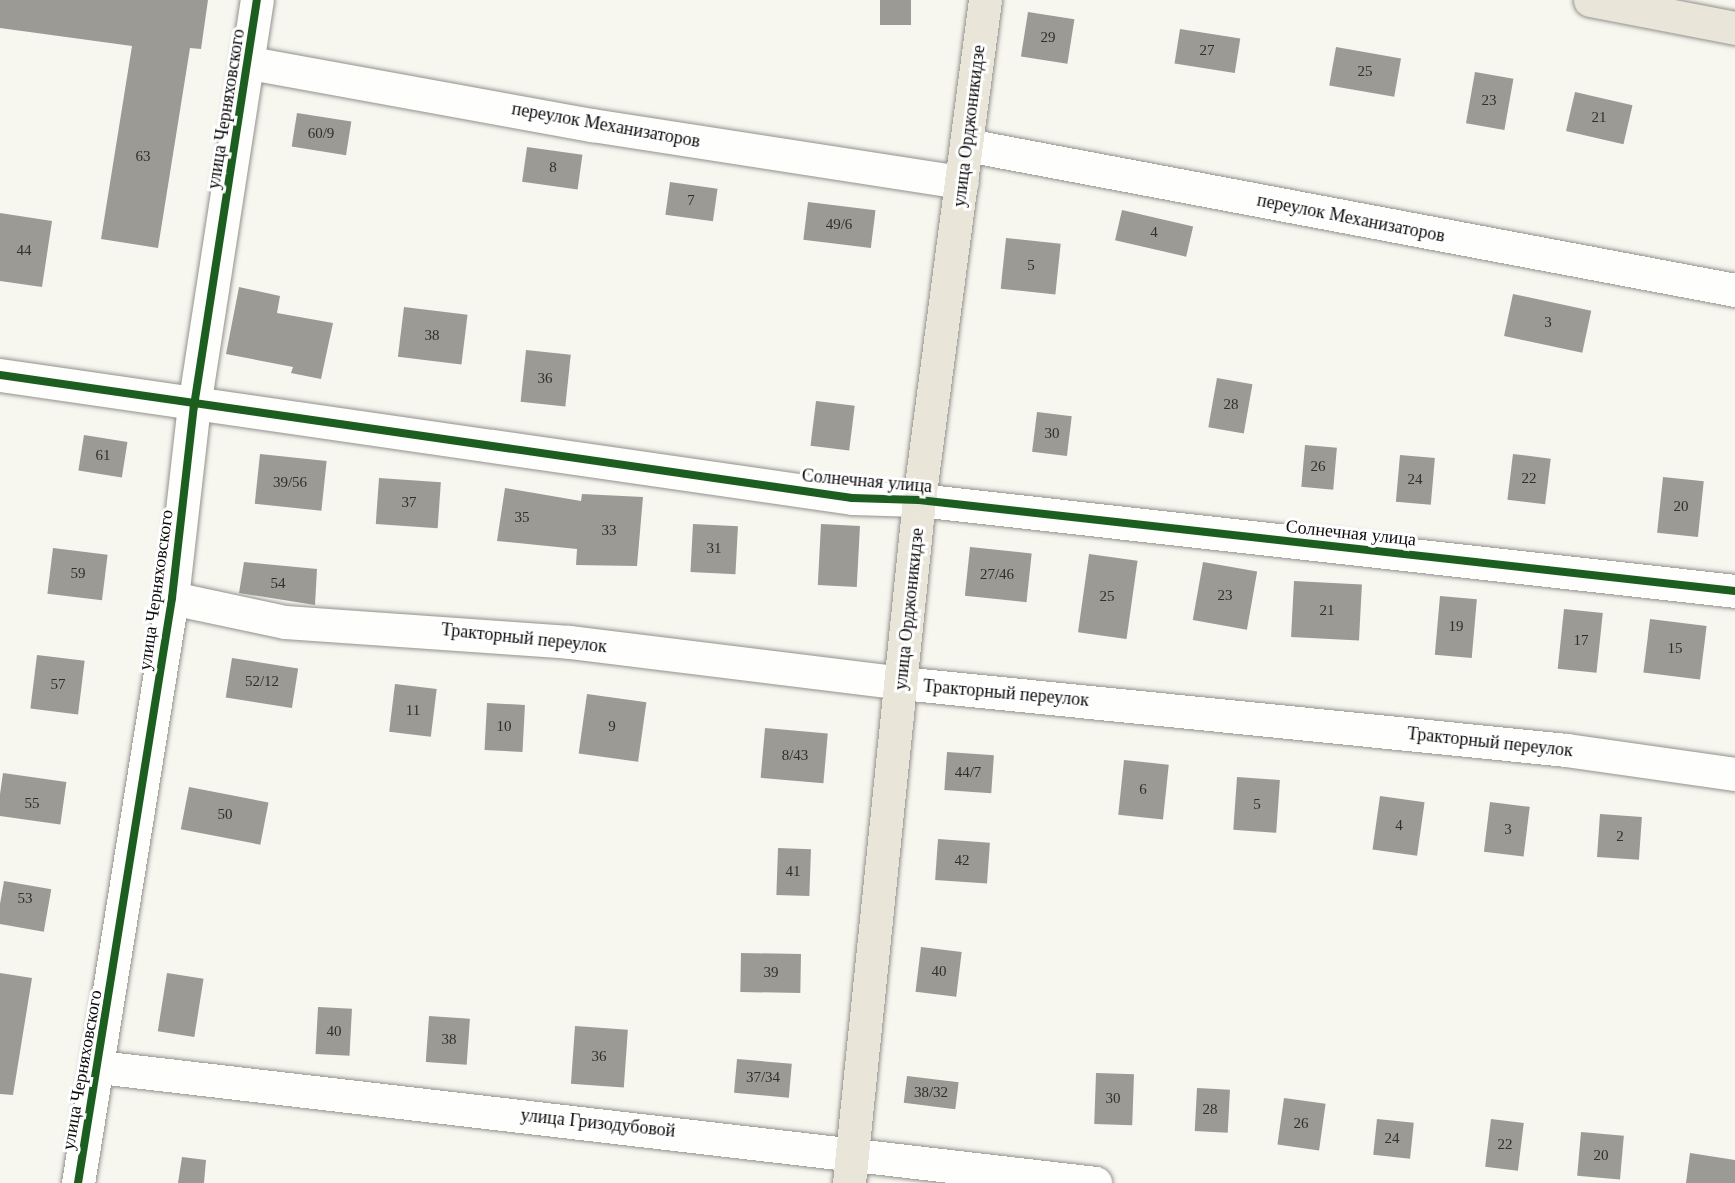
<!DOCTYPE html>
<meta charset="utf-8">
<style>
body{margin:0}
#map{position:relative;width:1735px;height:1183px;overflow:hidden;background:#f8f7ef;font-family:"Times New Roman",serif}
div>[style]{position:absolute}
.building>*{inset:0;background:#9b9a95;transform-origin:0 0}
.roads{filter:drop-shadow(0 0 2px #92918e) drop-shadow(0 0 2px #92918e)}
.minor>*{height:33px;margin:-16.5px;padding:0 16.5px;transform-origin:16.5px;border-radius:16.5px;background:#fefefd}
.major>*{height:33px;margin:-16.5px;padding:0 16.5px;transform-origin:16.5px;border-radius:16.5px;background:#e9e6d9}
.cycleway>*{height:8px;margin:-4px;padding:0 4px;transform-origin:4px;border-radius:4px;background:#1b5e20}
span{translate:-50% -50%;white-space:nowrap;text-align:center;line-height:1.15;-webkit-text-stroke:6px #fff;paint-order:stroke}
.number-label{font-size:15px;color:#2f2f2e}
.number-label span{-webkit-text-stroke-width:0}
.street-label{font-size:18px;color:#0b0b0b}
</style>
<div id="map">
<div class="building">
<i style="clip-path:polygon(0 0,208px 0,201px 49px,190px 48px,158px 248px,101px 239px,132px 46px,0 28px)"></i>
<i style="left:880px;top:0;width:31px;height:25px"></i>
<i style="left:1028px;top:12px;width:47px;height:45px;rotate:9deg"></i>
<i style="left:1180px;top:29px;width:61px;height:35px;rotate:9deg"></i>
<i style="left:1336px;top:47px;width:66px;height:39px;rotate:10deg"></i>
<i style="left:1475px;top:72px;width:39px;height:52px;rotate:10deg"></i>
<i style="left:1575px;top:92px;width:59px;height:40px;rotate:13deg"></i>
<i style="left:297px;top:113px;width:55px;height:34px;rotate:9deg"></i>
<i style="left:527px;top:147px;width:56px;height:35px;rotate:8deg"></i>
<i style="left:670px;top:182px;width:48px;height:33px;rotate:8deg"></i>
<i style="left:808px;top:202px;width:68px;height:38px;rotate:7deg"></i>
<i style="left:1122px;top:210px;width:73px;height:31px;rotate:13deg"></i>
<i style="clip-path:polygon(0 213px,52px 221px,42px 287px,0 281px)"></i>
<i style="left:1006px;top:238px;width:55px;height:51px;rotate:6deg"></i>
<i style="clip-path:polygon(239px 287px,280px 296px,277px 313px,333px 323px,321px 379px,291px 373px,293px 367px,226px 354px)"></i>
<i style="left:1513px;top:294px;width:80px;height:43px;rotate:12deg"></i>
<i style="left:404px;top:307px;width:64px;height:50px;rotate:7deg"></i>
<i style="left:526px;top:350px;width:45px;height:52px;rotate:6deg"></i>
<i style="left:1217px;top:378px;width:36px;height:50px;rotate:10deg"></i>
<i style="left:816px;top:401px;width:39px;height:45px;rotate:7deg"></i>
<i style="left:1037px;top:412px;width:35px;height:40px;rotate:7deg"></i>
<i style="left:84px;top:435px;width:44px;height:36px;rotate:9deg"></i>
<i style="left:1305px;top:445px;width:32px;height:42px;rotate:5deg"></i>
<i style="left:260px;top:454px;width:67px;height:50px;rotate:6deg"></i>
<i style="left:1513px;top:454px;width:38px;height:46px;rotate:7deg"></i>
<i style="left:1400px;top:455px;width:35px;height:47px;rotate:5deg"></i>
<i style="left:1663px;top:477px;width:41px;height:56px;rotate:6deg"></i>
<i style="left:379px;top:478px;width:62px;height:46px;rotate:4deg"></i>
<i style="clip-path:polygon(505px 488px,581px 501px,582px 494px,643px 497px,637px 566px,576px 565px,577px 549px,497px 541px)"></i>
<i style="left:693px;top:524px;width:45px;height:48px;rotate:3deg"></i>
<i style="left:821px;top:524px;width:39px;height:61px;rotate:3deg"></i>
<i style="left:970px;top:547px;width:62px;height:49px;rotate:6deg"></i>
<i style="left:53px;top:548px;width:55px;height:46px;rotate:7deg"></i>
<i style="left:1089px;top:554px;width:49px;height:79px;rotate:8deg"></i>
<i style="clip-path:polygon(244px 562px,317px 569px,315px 605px,239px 593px)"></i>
<i style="left:1203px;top:562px;width:55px;height:59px;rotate:10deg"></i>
<i style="left:1294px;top:581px;width:68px;height:56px;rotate:3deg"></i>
<i style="left:1440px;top:596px;width:37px;height:59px;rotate:5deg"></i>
<i style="left:1564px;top:609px;width:39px;height:60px;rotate:6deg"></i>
<i style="left:1650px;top:619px;width:57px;height:54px;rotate:7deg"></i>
<i style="left:37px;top:655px;width:48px;height:54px;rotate:7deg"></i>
<i style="left:232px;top:658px;width:67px;height:40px;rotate:9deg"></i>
<i style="left:395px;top:684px;width:42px;height:48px;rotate:7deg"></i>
<i style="left:587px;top:694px;width:60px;height:60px;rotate:8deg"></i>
<i style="left:487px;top:703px;width:38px;height:47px;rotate:3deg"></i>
<i style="left:765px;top:728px;width:63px;height:50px;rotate:5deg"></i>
<i style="left:947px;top:752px;width:47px;height:38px;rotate:4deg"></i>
<i style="left:1124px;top:760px;width:45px;height:55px;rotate:6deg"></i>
<i style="left:3px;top:773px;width:64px;height:43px;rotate:8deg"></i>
<i style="left:1237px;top:777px;width:43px;height:53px;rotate:4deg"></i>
<i style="left:189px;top:787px;width:81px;height:43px;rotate:11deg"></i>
<i style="left:1380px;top:796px;width:45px;height:54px;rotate:8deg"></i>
<i style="left:1490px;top:802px;width:40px;height:50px;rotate:7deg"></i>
<i style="left:1600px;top:814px;width:42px;height:43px;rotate:4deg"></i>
<i style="left:938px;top:839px;width:52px;height:41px;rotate:4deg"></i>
<i style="left:778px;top:848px;width:33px;height:47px;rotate:2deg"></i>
<i style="left:4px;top:881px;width:48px;height:43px;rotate:10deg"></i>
<i style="left:921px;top:947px;width:41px;height:45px;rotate:7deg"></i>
<i style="left:741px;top:953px;width:60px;height:39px;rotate:1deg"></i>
<i style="clip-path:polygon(0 973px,32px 978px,13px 1095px,0 1094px)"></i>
<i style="left:167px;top:973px;width:37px;height:59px;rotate:9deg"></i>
<i style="left:318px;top:1007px;width:34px;height:47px;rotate:3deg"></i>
<i style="left:429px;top:1016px;width:41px;height:46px;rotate:4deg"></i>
<i style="left:575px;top:1026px;width:53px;height:58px;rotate:4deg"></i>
<i style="left:737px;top:1059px;width:55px;height:34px;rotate:5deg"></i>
<i style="left:1096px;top:1073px;width:38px;height:51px;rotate:2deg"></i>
<i style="left:907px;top:1076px;width:52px;height:27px;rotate:7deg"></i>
<i style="left:1197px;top:1088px;width:33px;height:43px;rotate:3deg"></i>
<i style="left:1284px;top:1098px;width:42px;height:47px;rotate:8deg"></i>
<i style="left:1377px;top:1119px;width:37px;height:36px;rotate:6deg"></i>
<i style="left:1491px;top:1119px;width:33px;height:48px;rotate:7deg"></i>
<i style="left:1581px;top:1132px;width:43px;height:44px;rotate:5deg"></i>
<i style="clip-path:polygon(1690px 1153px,1735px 1160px,1735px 1183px,1686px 1183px)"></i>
<i style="clip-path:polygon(182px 1157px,206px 1160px,204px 1183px,178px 1183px)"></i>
</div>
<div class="roads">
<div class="minor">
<i style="left:250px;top:63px;width:348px;rotate:10.3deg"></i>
<i style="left:592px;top:125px;width:374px;rotate:8.8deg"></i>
<i style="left:967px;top:145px;width:782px;rotate:10.69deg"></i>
<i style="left:0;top:375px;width:861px;rotate:8.21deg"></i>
<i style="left:852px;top:498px;width:67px;rotate:1.7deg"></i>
<i style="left:919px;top:500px;width:821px;rotate:6.36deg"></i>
<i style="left:172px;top:598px;width:116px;rotate:12deg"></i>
<i style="left:285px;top:622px;width:285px;rotate:4deg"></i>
<i style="left:569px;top:642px;width:335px;rotate:7deg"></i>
<i style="left:901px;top:683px;width:668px;rotate:5.75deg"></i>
<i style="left:1566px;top:750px;width:171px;rotate:8.1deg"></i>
<i style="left:99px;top:1067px;width:1003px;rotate:6.64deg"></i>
<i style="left:78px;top:1183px;width:593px;rotate:-80.87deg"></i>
<i style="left:172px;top:598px;width:193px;rotate:-83.5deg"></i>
<i style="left:194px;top:406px;width:411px;rotate:-81.2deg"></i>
</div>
<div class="major">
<i style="left:1590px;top:0;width:148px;rotate:10.9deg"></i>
<i style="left:849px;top:1183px;width:687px;rotate:-84.15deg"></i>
<i style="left:919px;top:500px;width:504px;rotate:-82.48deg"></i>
</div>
</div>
<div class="cycleway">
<i style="left:0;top:375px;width:861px;rotate:8.21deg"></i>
<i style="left:852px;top:498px;width:67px;rotate:1.7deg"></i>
<i style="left:919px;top:500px;width:821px;rotate:6.36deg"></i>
<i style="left:78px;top:1183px;width:593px;rotate:-80.87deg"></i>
<i style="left:172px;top:598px;width:193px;rotate:-83.5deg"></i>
<i style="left:194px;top:406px;width:411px;rotate:-81.2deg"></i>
</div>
<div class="number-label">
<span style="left:1048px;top:38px">29</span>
<span style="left:1207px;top:51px">27</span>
<span style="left:1365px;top:72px">25</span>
<span style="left:1489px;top:101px">23</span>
<span style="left:1599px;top:118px">21</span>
<span style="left:321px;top:134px">60/9</span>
<span style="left:143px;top:157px">63</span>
<span style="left:553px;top:168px">8</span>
<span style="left:691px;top:201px">7</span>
<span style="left:839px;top:225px">49/6</span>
<span style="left:1154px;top:233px">4</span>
<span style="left:24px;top:251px">44</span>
<span style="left:1031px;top:266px">5</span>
<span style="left:1548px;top:323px">3</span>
<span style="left:432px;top:336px">38</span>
<span style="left:545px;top:379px">36</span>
<span style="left:1231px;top:405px">28</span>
<span style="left:1052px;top:434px">30</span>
<span style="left:103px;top:456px">61</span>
<span style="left:1318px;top:467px">26</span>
<span style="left:1529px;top:479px">22</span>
<span style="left:1415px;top:480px">24</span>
<span style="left:290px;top:483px">39/56</span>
<span style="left:409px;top:503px">37</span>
<span style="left:1681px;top:507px">20</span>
<span style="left:522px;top:518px">35</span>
<span style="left:609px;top:531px">33</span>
<span style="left:714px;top:549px">31</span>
<span style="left:78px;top:574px">59</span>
<span style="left:997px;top:575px">27/46</span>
<span style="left:278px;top:584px">54</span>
<span style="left:1225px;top:596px">23</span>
<span style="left:1107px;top:597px">25</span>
<span style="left:1327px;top:611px">21</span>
<span style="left:1456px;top:627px">19</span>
<span style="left:1581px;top:641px">17</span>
<span style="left:1675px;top:649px">15</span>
<span style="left:262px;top:682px">52/12</span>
<span style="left:58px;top:685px">57</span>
<span style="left:413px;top:711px">11</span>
<span style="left:504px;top:727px">10</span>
<span style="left:612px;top:727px">9</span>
<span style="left:795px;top:756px">8/43</span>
<span style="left:968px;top:773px">44/7</span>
<span style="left:1143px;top:790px">6</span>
<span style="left:32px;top:804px">55</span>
<span style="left:1257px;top:805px">5</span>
<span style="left:225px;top:815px">50</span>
<span style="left:1399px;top:826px">4</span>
<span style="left:1508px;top:830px">3</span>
<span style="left:1620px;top:837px">2</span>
<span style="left:962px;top:861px">42</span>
<span style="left:793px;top:872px">41</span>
<span style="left:25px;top:899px">53</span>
<span style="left:939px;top:972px">40</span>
<span style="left:771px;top:973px">39</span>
<span style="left:334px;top:1032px">40</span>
<span style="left:449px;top:1040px">38</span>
<span style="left:599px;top:1057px">36</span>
<span style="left:763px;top:1078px">37/34</span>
<span style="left:931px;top:1093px">38/32</span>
<span style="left:1113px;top:1099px">30</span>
<span style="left:1210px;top:1110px">28</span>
<span style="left:1301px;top:1124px">26</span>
<span style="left:1392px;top:1139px">24</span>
<span style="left:1505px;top:1145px">22</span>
<span style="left:1601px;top:1156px">20</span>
</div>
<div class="street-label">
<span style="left:226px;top:109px;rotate:-81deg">улица Черняховского</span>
<span style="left:606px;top:125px;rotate:10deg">переулок Механизаторов</span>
<span style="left:969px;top:126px;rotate:-83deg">улица Орджоникидзе</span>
<span style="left:1351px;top:218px;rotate:11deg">переулок Механизаторов</span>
<span style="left:867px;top:481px;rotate:5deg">Солнечная улица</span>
<span style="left:1351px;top:533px;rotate:6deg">Солнечная улица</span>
<span style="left:156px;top:590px;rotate:-82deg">улица Черняховского</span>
<span style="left:909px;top:609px;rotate:-84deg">улица Орджоникидзе</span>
<span style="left:524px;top:638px;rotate:6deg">Тракторный переулок</span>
<span style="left:1006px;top:693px;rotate:5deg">Тракторный переулок</span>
<span style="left:1490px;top:742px;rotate:6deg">Тракторный переулок</span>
<span style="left:82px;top:1070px;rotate:-80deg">улица Черняховского</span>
<span style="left:598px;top:1123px;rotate:6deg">улица Гризодубовой</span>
</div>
</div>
